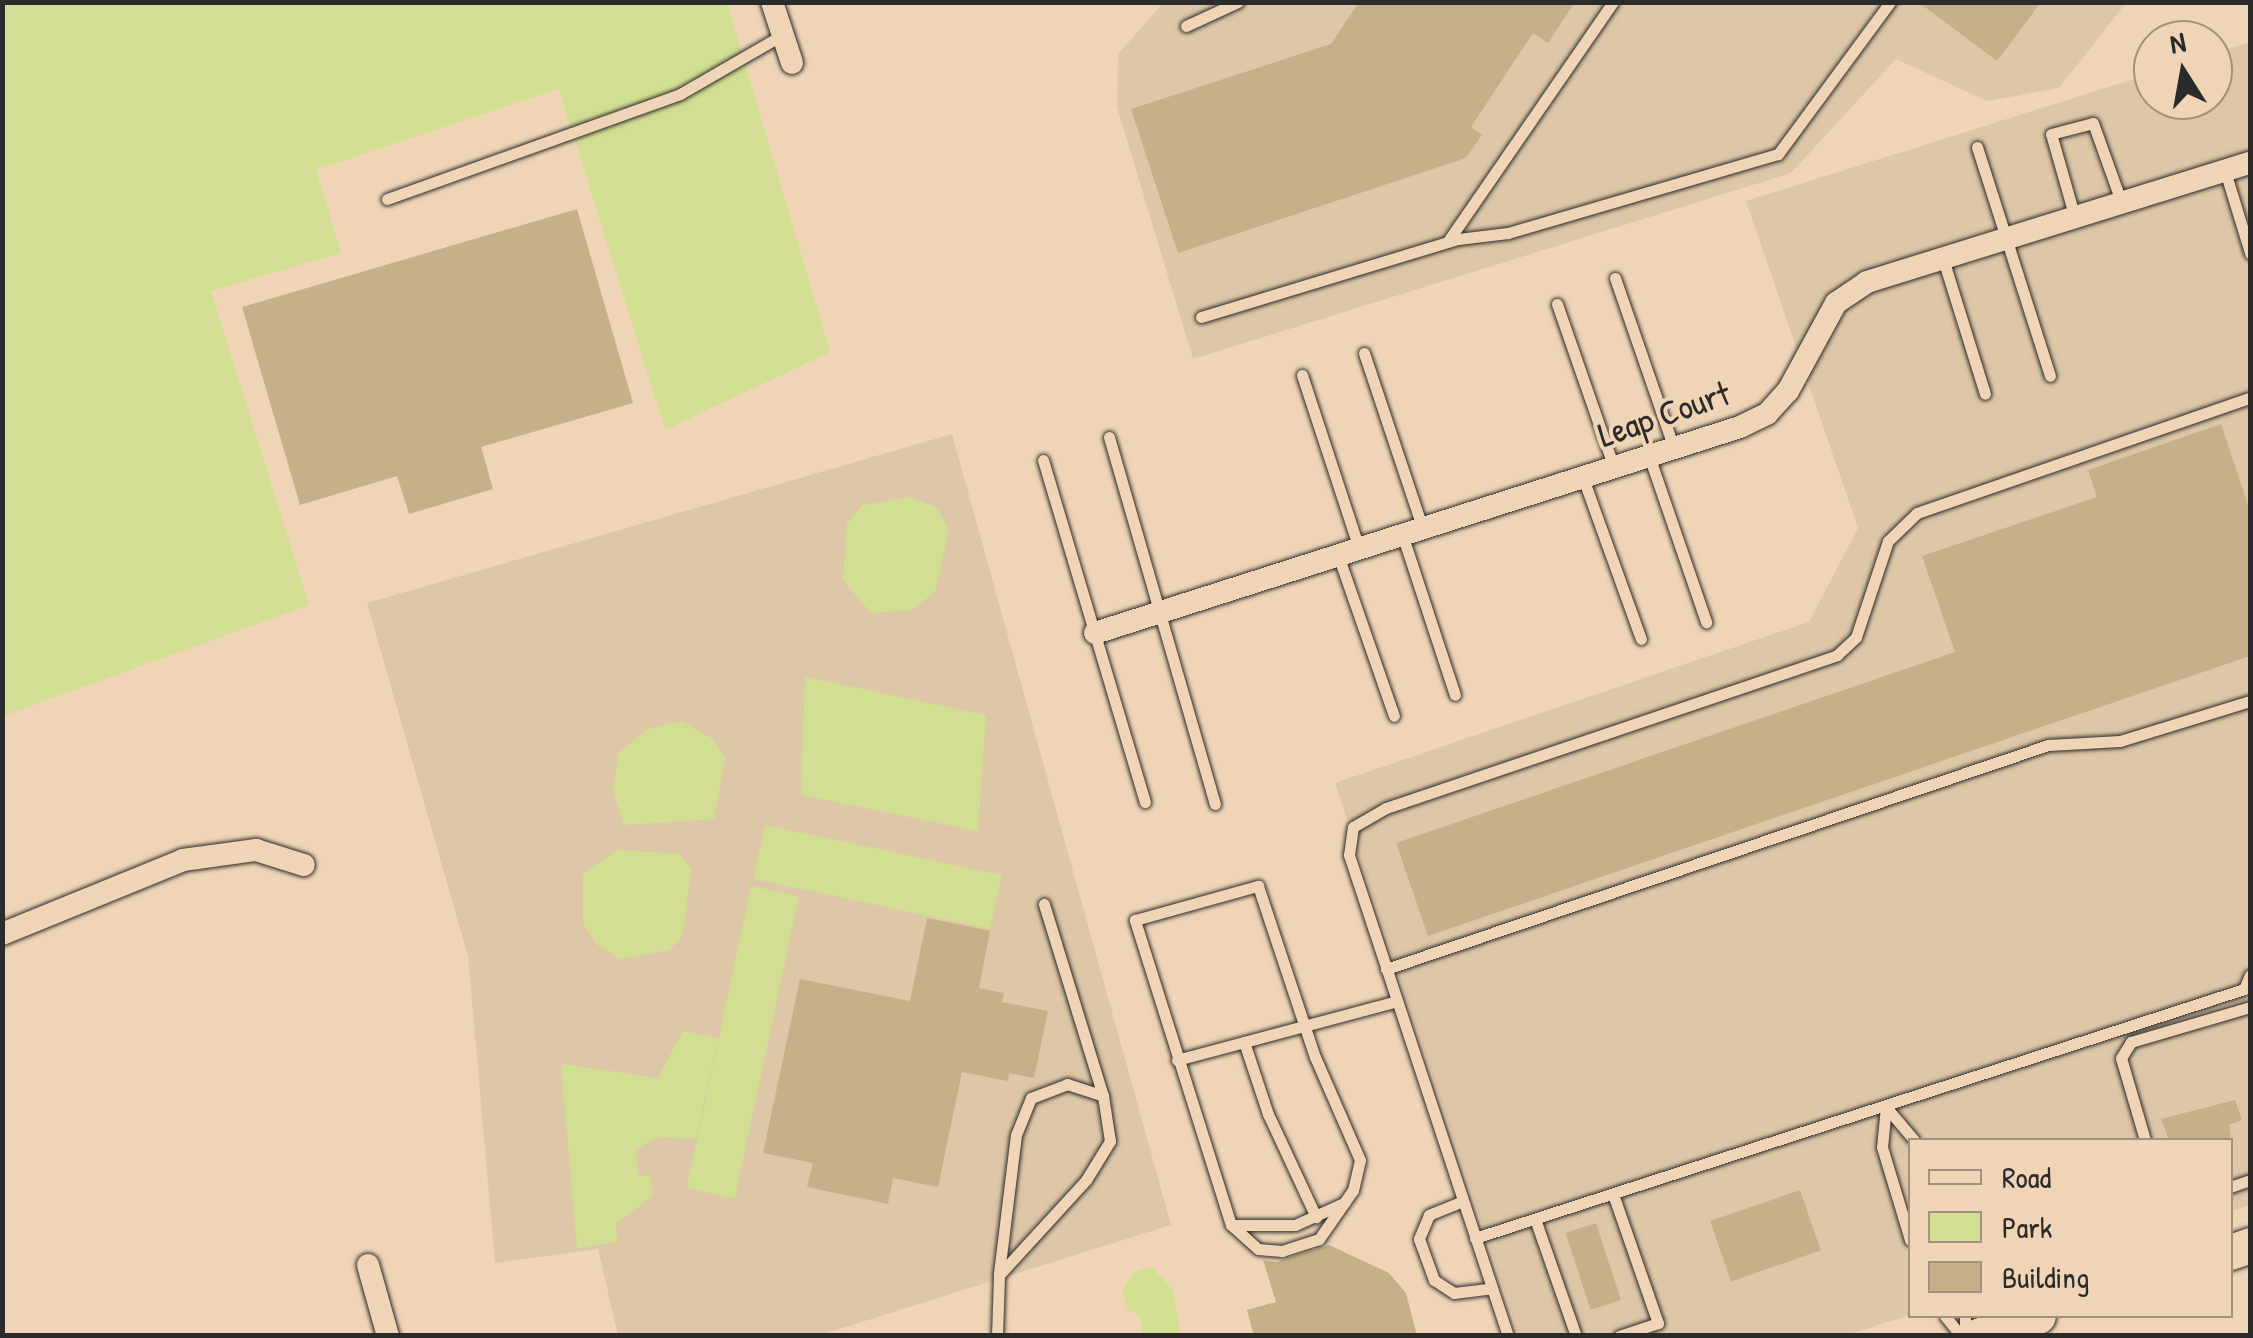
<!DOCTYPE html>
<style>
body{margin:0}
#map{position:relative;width:2253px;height:1338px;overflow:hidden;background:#efd5b6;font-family:"Patrick Hand",sans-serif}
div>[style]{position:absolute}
.built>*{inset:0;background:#dec7a6}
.green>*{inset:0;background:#d2df92;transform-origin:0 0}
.building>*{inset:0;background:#c5b089;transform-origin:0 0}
.roads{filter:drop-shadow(0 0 2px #2b2b2b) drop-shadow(0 0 2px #2b2b2b)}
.lane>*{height:11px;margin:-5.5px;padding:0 5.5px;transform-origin:5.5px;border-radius:5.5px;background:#efd5b6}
.street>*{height:22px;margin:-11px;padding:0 11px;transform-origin:11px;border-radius:11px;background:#efd5b6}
.primary>*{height:35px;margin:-17.5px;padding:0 17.5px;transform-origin:17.5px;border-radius:17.5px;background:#efd5b6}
span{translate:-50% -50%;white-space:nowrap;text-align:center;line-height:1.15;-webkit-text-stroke:8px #efd5b6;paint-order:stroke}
.street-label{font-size:35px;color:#2b2b2b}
.frame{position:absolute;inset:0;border:5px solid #2b2b2b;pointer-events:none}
.legend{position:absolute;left:1908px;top:1138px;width:325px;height:180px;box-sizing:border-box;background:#efd5b6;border:2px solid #a1917e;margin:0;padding:12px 18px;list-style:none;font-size:30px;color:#2b2b2b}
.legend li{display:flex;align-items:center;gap:20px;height:50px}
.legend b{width:50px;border:2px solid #a1917e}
.north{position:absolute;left:2133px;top:20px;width:100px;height:100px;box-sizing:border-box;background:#efd5b6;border:2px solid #a1917e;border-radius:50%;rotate:349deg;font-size:28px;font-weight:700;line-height:40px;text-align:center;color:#2b2b2b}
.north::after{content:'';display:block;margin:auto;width:35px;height:45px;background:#2b2b2b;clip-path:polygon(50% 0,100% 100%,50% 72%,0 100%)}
</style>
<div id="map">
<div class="built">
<i style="clip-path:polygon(1163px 3px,2126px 3px,2059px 88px,1987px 101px,1896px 59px,1791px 173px,1193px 359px,1117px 107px,1118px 54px)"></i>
<i style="clip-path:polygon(2250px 42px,2250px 1205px,2231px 1211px,2230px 1140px,1910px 1140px,1910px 1315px,1846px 1335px,1519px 1335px,1335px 783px,1809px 622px,1858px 528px,1746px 201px,2153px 73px,2153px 100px,2213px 100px,2213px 54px)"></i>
<i style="clip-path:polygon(952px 434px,1171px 1225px,820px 1335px,618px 1335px,598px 1249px,495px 1263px,468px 956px,367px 603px)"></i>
</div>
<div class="green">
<i style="clip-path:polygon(3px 3px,727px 3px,830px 352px,665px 430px,559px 89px,316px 170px,341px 253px,211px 291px,309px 605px,3px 716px)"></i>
<i style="clip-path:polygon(912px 497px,938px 509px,949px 530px,935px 592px,911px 610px,871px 613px,843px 580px,847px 523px,863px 505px)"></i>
<i style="clip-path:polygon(805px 677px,986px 715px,978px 831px,801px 795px)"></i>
<i style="clip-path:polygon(682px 721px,713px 739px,725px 758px,714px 819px,624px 825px,613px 792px,618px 754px,647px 729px)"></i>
<i style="left:765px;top:825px;width:242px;height:55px;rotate:12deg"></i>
<i style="clip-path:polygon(618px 850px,679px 854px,692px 869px,682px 935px,670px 950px,620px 959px,596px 944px,583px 923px,583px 873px)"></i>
<i style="left:751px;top:886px;width:49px;height:309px;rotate:12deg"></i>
<i style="clip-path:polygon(683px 1031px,718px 1038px,696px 1139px,660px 1137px,636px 1149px,638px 1176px,651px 1175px,652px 1197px,616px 1223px,617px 1242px,577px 1248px,561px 1064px,658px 1078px)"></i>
<i style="clip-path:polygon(1151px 1266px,1173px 1290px,1181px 1335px,1144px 1335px,1139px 1315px,1128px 1310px,1122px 1290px,1133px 1273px)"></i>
</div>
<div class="building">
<i style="clip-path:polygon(1359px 2px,1575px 2px,1548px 43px,1533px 33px,1471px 127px,1482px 135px,1466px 158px,1178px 253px,1131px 109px,1331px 44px)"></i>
<i style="clip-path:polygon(1918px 2px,2041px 2px,1997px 61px)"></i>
<i style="clip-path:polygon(577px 209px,633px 403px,481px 447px,493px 489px,409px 514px,397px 476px,300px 505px,242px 307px)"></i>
<i style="clip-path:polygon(2221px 424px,2250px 511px,2250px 656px,1428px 936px,1396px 843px,1955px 652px,1922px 556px,2097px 497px,2088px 470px)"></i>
<i style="clip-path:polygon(927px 918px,990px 931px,979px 988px,1004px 993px,1002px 1002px,1048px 1011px,1034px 1078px,1009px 1073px,1008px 1081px,962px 1072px,938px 1187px,893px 1178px,888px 1204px,807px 1187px,813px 1163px,763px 1153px,800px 979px,910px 1001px)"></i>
<i style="clip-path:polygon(2235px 1100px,2242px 1120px,2229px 1125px,2231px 1140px,2169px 1140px,2161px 1119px)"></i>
<i style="left:1800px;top:1190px;width:64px;height:95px;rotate:71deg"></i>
<i style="left:1596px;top:1223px;width:81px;height:32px;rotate:72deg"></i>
<i style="clip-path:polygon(1329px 1245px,1389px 1273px,1406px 1293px,1417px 1336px,1254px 1336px,1247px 1310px,1276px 1302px,1263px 1260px,1276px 1262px)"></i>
</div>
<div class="roads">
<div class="lane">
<i style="left:1186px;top:26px;width:57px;rotate:-24.8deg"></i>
<i style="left:1977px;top:147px;width:240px;rotate:72.3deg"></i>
<i style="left:2225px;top:171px;width:86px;rotate:73deg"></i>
<i style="left:387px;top:199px;width:311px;rotate:-19.7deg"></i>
<i style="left:680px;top:94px;width:118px;rotate:-30deg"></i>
<i style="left:2075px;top:218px;width:87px;rotate:-105.9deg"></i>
<i style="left:2051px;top:134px;width:43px;rotate:-14.7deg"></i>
<i style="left:2093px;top:123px;width:86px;rotate:70.3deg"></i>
<i style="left:1448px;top:241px;width:290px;rotate:-55.4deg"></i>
<i style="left:1943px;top:259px;width:141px;rotate:72.7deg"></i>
<i style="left:1615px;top:278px;width:180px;rotate:70.9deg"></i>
<i style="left:1557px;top:304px;width:174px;rotate:70.8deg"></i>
<i style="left:1201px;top:317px;width:269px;rotate:-16.9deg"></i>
<i style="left:1458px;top:239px;width:50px;rotate:-6.8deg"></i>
<i style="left:1508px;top:233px;width:281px;rotate:-16.3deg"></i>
<i style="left:1778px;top:154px;width:189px;rotate:-53.6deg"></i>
<i style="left:1364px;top:353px;width:186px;rotate:71.5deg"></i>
<i style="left:1302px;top:375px;width:185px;rotate:71.8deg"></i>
<i style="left:1109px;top:437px;width:382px;rotate:73.9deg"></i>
<i style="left:1649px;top:456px;width:176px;rotate:71deg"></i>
<i style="left:1043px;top:460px;width:357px;rotate:73.4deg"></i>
<i style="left:1583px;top:478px;width:171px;rotate:70.2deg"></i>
<i style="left:1403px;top:537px;width:166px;rotate:71.8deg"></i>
<i style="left:1339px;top:558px;width:167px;rotate:70.8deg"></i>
<i style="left:1258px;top:886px;width:180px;rotate:71.6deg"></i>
<i style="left:1315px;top:1057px;width:112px;rotate:66.4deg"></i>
<i style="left:1360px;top:1160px;width:31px;rotate:103deg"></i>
<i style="left:1353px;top:1190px;width:60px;rotate:124.8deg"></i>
<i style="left:1319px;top:1239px;width:39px;rotate:162deg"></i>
<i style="left:1282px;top:1251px;width:24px;rotate:-175deg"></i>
<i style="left:1258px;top:1249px;width:36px;rotate:-138deg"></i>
<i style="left:1231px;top:1225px;width:320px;rotate:-107.5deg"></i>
<i style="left:1135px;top:920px;width:128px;rotate:-15.5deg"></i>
<i style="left:1386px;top:969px;width:699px;rotate:-18.69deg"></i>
<i style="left:2048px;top:745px;width:72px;rotate:-3.2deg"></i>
<i style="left:2120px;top:741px;width:136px;rotate:-17.1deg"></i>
<i style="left:1244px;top:1042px;width:76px;rotate:71.6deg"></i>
<i style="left:1268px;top:1114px;width:114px;rotate:65deg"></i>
<i style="left:1177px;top:1060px;width:228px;rotate:-15deg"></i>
<i style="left:1886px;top:1107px;width:40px;rotate:95.7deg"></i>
<i style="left:1882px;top:1147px;width:97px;rotate:73.2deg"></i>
<i style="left:1886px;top:1107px;width:43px;rotate:49.7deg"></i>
<i style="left:2145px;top:1140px;width:85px;rotate:-106.3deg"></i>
<i style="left:2121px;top:1058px;width:19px;rotate:-58deg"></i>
<i style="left:2131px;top:1042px;width:124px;rotate:-16.4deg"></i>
<i style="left:2230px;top:1187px;width:21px;rotate:-19deg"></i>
<i style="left:1613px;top:1194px;width:137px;rotate:70.8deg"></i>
<i style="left:1658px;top:1323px;width:41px;rotate:161.6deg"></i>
<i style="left:1463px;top:1201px;width:37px;rotate:158deg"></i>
<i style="left:1429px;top:1215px;width:26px;rotate:113deg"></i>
<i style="left:1419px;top:1239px;width:44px;rotate:69.9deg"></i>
<i style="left:1434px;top:1280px;width:24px;rotate:33deg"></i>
<i style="left:1454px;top:1293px;width:38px;rotate:-7deg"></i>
<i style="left:1535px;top:1219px;width:124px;rotate:70.7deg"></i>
<i style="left:1232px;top:1225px;width:63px"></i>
<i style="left:1295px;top:1225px;width:54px;rotate:-24.2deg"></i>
<i style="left:1475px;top:1238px;width:808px;rotate:-17.94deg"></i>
<i style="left:2244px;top:989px;width:15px;rotate:-67deg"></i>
<i style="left:999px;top:1273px;width:139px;rotate:-83deg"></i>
<i style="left:1016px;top:1135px;width:40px;rotate:-68deg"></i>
<i style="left:1031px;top:1098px;width:39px;rotate:-21deg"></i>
<i style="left:1067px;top:1084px;width:38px;rotate:18deg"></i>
<i style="left:1945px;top:1316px;width:26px;rotate:51deg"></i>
<i style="left:997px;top:1336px;width:61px;rotate:-88.1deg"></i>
<i style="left:999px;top:1275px;width:129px;rotate:-47.5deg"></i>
<i style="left:1086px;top:1180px;width:46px;rotate:-58.4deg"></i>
<i style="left:1110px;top:1141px;width:46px;rotate:-98.8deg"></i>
<i style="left:1103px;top:1096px;width:201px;rotate:-107.1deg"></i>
<i style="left:1508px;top:1336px;width:507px;rotate:-108.29deg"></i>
<i style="left:1349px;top:855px;width:28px;rotate:-82deg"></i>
<i style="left:1353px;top:827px;width:38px;rotate:-30deg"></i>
<i style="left:1386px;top:808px;width:476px;rotate:-18.7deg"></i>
<i style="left:1837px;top:655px;width:26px;rotate:-43deg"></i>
<i style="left:1856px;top:637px;width:101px;rotate:-71.6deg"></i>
<i style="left:1888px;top:541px;width:40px;rotate:-44deg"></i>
<i style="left:1917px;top:513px;width:352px;rotate:-19.1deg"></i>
<i style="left:1965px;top:1336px;width:20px;rotate:-90deg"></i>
</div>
<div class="street">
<i style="left:772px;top:2px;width:64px;rotate:71.8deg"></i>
<i style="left:1095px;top:633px;width:677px;rotate:-17.71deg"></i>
<i style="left:1740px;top:427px;width:30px;rotate:-26deg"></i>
<i style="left:1767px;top:414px;width:31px;rotate:-48deg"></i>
<i style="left:1788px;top:391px;width:100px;rotate:-61.4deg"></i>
<i style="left:1836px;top:303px;width:37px;rotate:-34deg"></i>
<i style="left:1867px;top:282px;width:401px;rotate:-17.3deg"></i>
<i style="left:2px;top:934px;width:196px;rotate:-22.2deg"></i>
<i style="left:183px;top:860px;width:74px;rotate:-7.8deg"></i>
<i style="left:256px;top:850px;width:50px;rotate:17.4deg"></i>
<i style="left:368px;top:1265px;width:74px;rotate:74.3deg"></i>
</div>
<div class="primary">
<i style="left:2230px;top:1252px;width:21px;rotate:-19deg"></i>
<i style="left:1977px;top:1336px;width:64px;rotate:-18.2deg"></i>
</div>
</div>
<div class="street-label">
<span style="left:1664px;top:414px;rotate:-19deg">Leap Court</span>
</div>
<div class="frame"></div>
<ul class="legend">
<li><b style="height:12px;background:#efd5b6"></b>Road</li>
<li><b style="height:28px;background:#d2df92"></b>Park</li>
<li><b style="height:28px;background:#c5b089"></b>Building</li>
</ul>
<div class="north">N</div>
</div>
